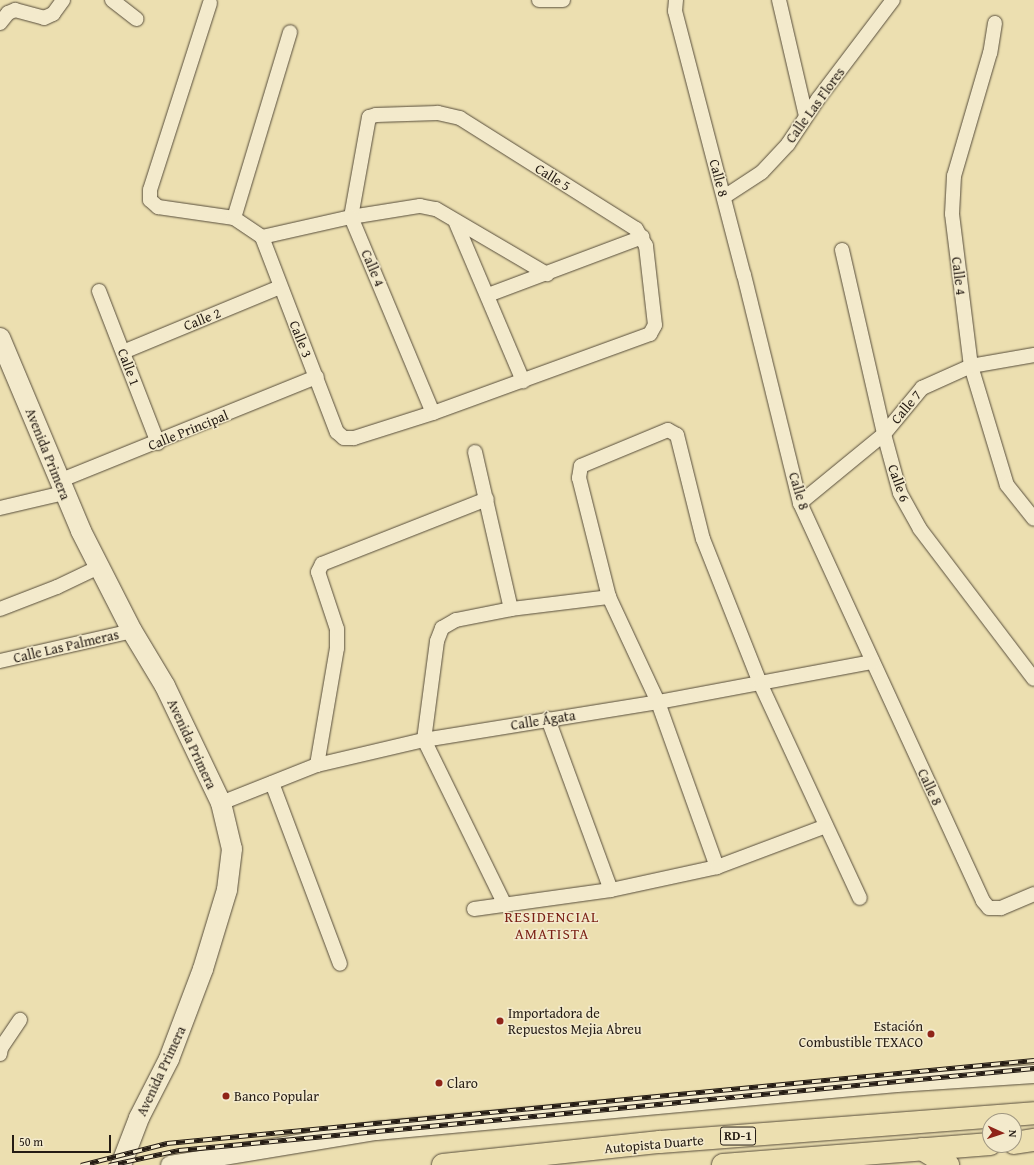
<!DOCTYPE html>
<meta charset="utf-8">
<style>
body{margin:0}
#map{position:relative;width:1034px;height:1165px;overflow:hidden;background:#ecdfb0;font-family:"Gentium Book Plus",serif}
div>[style]{position:absolute}
.roads{filter:drop-shadow(0 0 1px #574d3b) drop-shadow(0 0 1px #574d3b)}
.minor>*{height:14px;margin:-7px;padding:0 7px;transform-origin:7px;border-radius:7px;background:#f3eacc}
.tertiary>*{height:18px;margin:-9px;padding:0 9px;transform-origin:9px;border-radius:9px;background:#f3eacc}
.secondary>*{height:20px;margin:-10px;padding:0 10px;transform-origin:10px;border-radius:10px;background:#f3eacc}
.motorway>*{height:22px;margin:-11px;padding:0 11px;transform-origin:11px;border-radius:11px;background:#ecdfb0}
.rail>*{height:4.5px;margin-top:-2.25px;transform-origin:0;background:repeating-linear-gradient(90deg,#f3eacc 0 9px,#251c14 0 18px);box-sizing:border-box;border-block:1px solid #251c14}
.dots>*{width:11px;height:11px;translate:-50% -50%;box-sizing:border-box;border:2px solid #f3eacc;border-radius:50%}
span{translate:-50% -50%;white-space:nowrap;text-align:center;line-height:1.15;-webkit-text-stroke:3px #f3eacc;paint-order:stroke}
.shield-label span{padding:1px 3px;background:#f3eacc;border:1px solid;border-radius:3px;-webkit-text-stroke-width:0}
.shield-label{font-size:13px;color:#251c14;font-weight:700}
.street-label{font-size:14px;color:#251c14}
.poi-label{font-size:14px;color:#251c14}
.left{translate:0 -50%;text-align:left}
.right{translate:-100% -50%;text-align:right}
.neighbourhood-label{font-size:15px;color:#7a1f14;letter-spacing:1px}
.north{position:absolute;left:982px;top:1113px;width:40px;height:40px;box-sizing:border-box;background:#f3eacc;border:1px solid #a19882;border-radius:50%;rotate:93deg;font-size:11px;font-weight:700;line-height:16px;text-align:center;color:#251c14}
.north::after{content:'';display:block;margin:auto;width:14px;height:18px;background:#8f2418;clip-path:polygon(50% 0,100% 100%,50% 72%,0 100%)}
.scale{position:absolute;left:12px;top:1135px;width:99px;height:18px;box-sizing:border-box;border:2px solid #251c14;border-top:0;padding-left:5px;font-size:12px;line-height:14px;white-space:nowrap;color:#251c14;-webkit-text-stroke:3px #f3eacc;paint-order:stroke}
</style>
<div id="map">
<div class="roads">
<div class="minor">
<i style="left:112px;top:0;width:31px;rotate:38deg"></i>
<i style="left:539px;top:0;width:24px"></i>
<i style="left:676px;top:0;width:11px;rotate:95deg"></i>
<i style="left:675px;top:11px;width:273px;rotate:75.4deg"></i>
<i style="left:744px;top:275px;width:235px;rotate:76.2deg"></i>
<i style="left:800px;top:503px;width:438px;rotate:65.3deg"></i>
<i style="left:983px;top:901px;width:9px;rotate:49deg"></i>
<i style="left:989px;top:908px;width:12px"></i>
<i style="left:1001px;top:908px;width:36px;rotate:-23deg"></i>
<i style="left:779px;top:0;width:119px;rotate:76.9deg"></i>
<i style="left:210px;top:3px;width:196px;rotate:107.8deg"></i>
<i style="left:150px;top:190px;width:10px;rotate:90deg"></i>
<i style="left:150px;top:200px;width:11px;rotate:41deg"></i>
<i style="left:158px;top:207px;width:77px;rotate:8.2deg"></i>
<i style="left:234px;top:218px;width:34px;rotate:34deg"></i>
<i style="left:262px;top:237px;width:91px;rotate:-12.7deg"></i>
<i style="left:351px;top:217px;width:70px;rotate:-9.1deg"></i>
<i style="left:420px;top:206px;width:16px;rotate:11deg"></i>
<i style="left:436px;top:209px;width:129px;rotate:30.4deg"></i>
<i style="left:0;top:23px;width:13px;rotate:-51deg"></i>
<i style="left:8px;top:13px;width:8px;rotate:-23deg"></i>
<i style="left:15px;top:10px;width:30px;rotate:15deg"></i>
<i style="left:44px;top:18px;width:10px;rotate:-24deg"></i>
<i style="left:53px;top:14px;width:17px;rotate:-54deg"></i>
<i style="left:995px;top:23px;width:30px;rotate:99deg"></i>
<i style="left:990px;top:53px;width:128px;rotate:106.3deg"></i>
<i style="left:954px;top:176px;width:38px;rotate:93deg"></i>
<i style="left:952px;top:214px;width:153px;rotate:82.9deg"></i>
<i style="left:971px;top:366px;width:124px;rotate:73.2deg"></i>
<i style="left:1007px;top:485px;width:43px;rotate:51.5deg"></i>
<i style="left:724px;top:197px;width:45px;rotate:-33.3deg"></i>
<i style="left:762px;top:172px;width:38px;rotate:-47deg"></i>
<i style="left:788px;top:144px;width:54px;rotate:-56.3deg"></i>
<i style="left:818px;top:99px;width:124px;rotate:-52.9deg"></i>
<i style="left:234px;top:218px;width:194px;rotate:-73.2deg"></i>
<i style="left:456px;top:223px;width:172px;rotate:67deg"></i>
<i style="left:262px;top:237px;width:209px;rotate:69deg"></i>
<i style="left:337px;top:432px;width:9px;rotate:41deg"></i>
<i style="left:344px;top:438px;width:10px"></i>
<i style="left:354px;top:438px;width:83px;rotate:-17.6deg"></i>
<i style="left:433px;top:413px;width:231px;rotate:-20deg"></i>
<i style="left:650px;top:334px;width:10px;rotate:-61deg"></i>
<i style="left:655px;top:325px;width:80px;rotate:-96.5deg"></i>
<i style="left:646px;top:246px;width:20px;rotate:-120deg"></i>
<i style="left:636px;top:229px;width:208px;rotate:-147.8deg"></i>
<i style="left:460px;top:118px;width:23px;rotate:-167deg"></i>
<i style="left:438px;top:113px;width:62px;rotate:178.2deg"></i>
<i style="left:376px;top:115px;width:7px;rotate:164deg"></i>
<i style="left:369px;top:117px;width:102px;rotate:100.2deg"></i>
<i style="left:351px;top:217px;width:212px;rotate:67.3deg"></i>
<i style="left:842px;top:250px;width:189px;rotate:77.1deg"></i>
<i style="left:884px;top:434px;width:61px;rotate:74.8deg"></i>
<i style="left:900px;top:493px;width:41px;rotate:60.9deg"></i>
<i style="left:920px;top:529px;width:188px;rotate:52.8deg"></i>
<i style="left:99px;top:291px;width:163px;rotate:68.8deg"></i>
<i style="left:488px;top:295px;width:165px;rotate:-20.6deg"></i>
<i style="left:123px;top:352px;width:170px;rotate:-22.5deg"></i>
<i style="left:475px;top:452px;width:161px;rotate:77.1deg"></i>
<i style="left:59px;top:481px;width:278px;rotate:-22deg"></i>
<i style="left:800px;top:503px;width:109px;rotate:-39.4deg"></i>
<i style="left:884px;top:434px;width:60px;rotate:-50.4deg"></i>
<i style="left:922px;top:388px;width:54px;rotate:-24.2deg"></i>
<i style="left:971px;top:366px;width:64px;rotate:-9.9deg"></i>
<i style="left:0;top:508px;width:66px;rotate:-13.2deg"></i>
<i style="left:0;top:609px;width:61px;rotate:-21.1deg"></i>
<i style="left:57px;top:587px;width:47px;rotate:-25.5deg"></i>
<i style="left:0;top:661px;width:135px;rotate:-12.8deg"></i>
<i style="left:548px;top:719px;width:182px;rotate:69.8deg"></i>
<i style="left:317px;top:765px;width:119px;rotate:-80.3deg"></i>
<i style="left:337px;top:648px;width:19px;rotate:-90deg"></i>
<i style="left:337px;top:629px;width:60px;rotate:-108.4deg"></i>
<i style="left:318px;top:572px;width:9px;rotate:-63deg"></i>
<i style="left:322px;top:564px;width:177px;rotate:-21.5deg"></i>
<i style="left:272px;top:783px;width:193px;rotate:69.4deg"></i>
<i style="left:221px;top:803px;width:103px;rotate:-21.6deg"></i>
<i style="left:317px;top:765px;width:110px;rotate:-13.2deg"></i>
<i style="left:424px;top:740px;width:237px;rotate:-9.2deg"></i>
<i style="left:658px;top:702px;width:218px;rotate:-10.6deg"></i>
<i style="left:717px;top:867px;width:175px;rotate:-109.7deg"></i>
<i style="left:658px;top:702px;width:116px;rotate:-115deg"></i>
<i style="left:609px;top:597px;width:123px;rotate:-104.1deg"></i>
<i style="left:579px;top:478px;width:12px;rotate:-81deg"></i>
<i style="left:581px;top:466px;width:94px;rotate:-22.5deg"></i>
<i style="left:668px;top:430px;width:10px;rotate:29deg"></i>
<i style="left:677px;top:435px;width:107px;rotate:76deg"></i>
<i style="left:703px;top:539px;width:155px;rotate:68.4deg"></i>
<i style="left:760px;top:683px;width:237px;rotate:65.1deg"></i>
<i style="left:505px;top:905px;width:184px;rotate:-116.1deg"></i>
<i style="left:424px;top:740px;width:100px;rotate:-82.5deg"></i>
<i style="left:437px;top:641px;width:14px;rotate:-69deg"></i>
<i style="left:442px;top:628px;width:16px;rotate:-30deg"></i>
<i style="left:456px;top:620px;width:56px;rotate:-11.3deg"></i>
<i style="left:511px;top:609px;width:99px;rotate:-7deg"></i>
<i style="left:474px;top:909px;width:138px;rotate:-7.9deg"></i>
<i style="left:611px;top:890px;width:108px;rotate:-12.2deg"></i>
<i style="left:717px;top:867px;width:116px;rotate:-20.6deg"></i>
<i style="left:0;top:1054px;width:6px;rotate:-81deg"></i>
<i style="left:1px;top:1048px;width:34px;rotate:-56deg"></i>
</div>
<div class="tertiary">
<i style="left:170px;top:1165px;width:209px;rotate:-9.4deg"></i>
<i style="left:376px;top:1131px;width:523px;rotate:-5.26deg"></i>
<i style="left:897px;top:1083px;width:137px;rotate:-3.8deg"></i>
</div>
<div class="secondary">
<i style="left:0;top:338px;width:209px;rotate:67.2deg"></i>
<i style="left:81px;top:531px;width:112px;rotate:63deg"></i>
<i style="left:132px;top:631px;width:64px;rotate:59deg"></i>
<i style="left:165px;top:686px;width:130px;rotate:64.4deg"></i>
<i style="left:221px;top:803px;width:47px;rotate:76.6deg"></i>
<i style="left:232px;top:849px;width:41px;rotate:97deg"></i>
<i style="left:227px;top:890px;width:83px;rotate:106.9deg"></i>
<i style="left:203px;top:969px;width:96px;rotate:110.7deg"></i>
<i style="left:169px;top:1059px;width:66px;rotate:117deg"></i>
<i style="left:139px;top:1118px;width:50px;rotate:111deg"></i>
</div>
<div class="motorway">
<i style="left:1014px;top:1143px;width:20px;rotate:-9deg"></i>
<i style="left:922px;top:1149px;width:31px;rotate:32deg"></i>
<i style="left:443px;top:1165px;width:218px;rotate:-6.1deg"></i>
<i style="left:660px;top:1142px;width:375px;rotate:-4.4deg"></i>
<i style="left:723px;top:1165px;width:268px;rotate:-4.5deg"></i>
</div>
</div>
<div class="rail">
<i style="left:81px;top:1165px;width:89px;rotate:-14.3deg"></i>
<i style="left:167px;top:1143px;width:871px;rotate:-5.47deg"></i>
<i style="left:109px;top:1165px;width:72px;rotate:-12.1deg"></i>
<i style="left:179px;top:1150px;width:859px;rotate:-5.48deg"></i>
</div>
<div class="dots">
<i style="left:500px;top:1021px;background:#8f2418"></i>
<i style="left:931px;top:1034px;background:#8f2418"></i>
<i style="left:439px;top:1083px;background:#8f2418"></i>
<i style="left:226px;top:1096px;background:#8f2418"></i>
</div>
<div class="shield-label">
<span style="left:738px;top:1136px">RD-1</span>
</div>
<div class="street-label">
<span style="left:815px;top:105px;rotate:-54deg">Calle Las Flores</span>
<span style="left:553px;top:177px;rotate:32deg">Calle 5</span>
<span style="left:719px;top:178px;rotate:75deg">Calle 8</span>
<span style="left:373px;top:268px;rotate:67deg">Calle 4</span>
<span style="left:959px;top:276px;rotate:83deg">Calle 4</span>
<span style="left:202px;top:319px;rotate:-22deg">Calle 2</span>
<span style="left:301px;top:339px;rotate:68deg">Calle 3</span>
<span style="left:129px;top:367px;rotate:69deg">Calle 1</span>
<span style="left:906px;top:407px;rotate:-50deg">Calle 7</span>
<span style="left:188px;top:430px;rotate:-22deg">Calle Principal</span>
<span style="left:48px;top:454px;rotate:68deg">Avenida Primera</span>
<span style="left:899px;top:483px;rotate:70deg">Calle 6</span>
<span style="left:799px;top:491px;rotate:73deg">Calle 8</span>
<span style="left:66px;top:646px;rotate:-13deg">Calle Las Palmeras</span>
<span style="left:543px;top:720px;rotate:-9deg">Calle Ágata</span>
<span style="left:192px;top:744px;rotate:65deg">Avenida Primera</span>
<span style="left:930px;top:787px;rotate:65deg">Calle 8</span>
<span style="left:161px;top:1071px;rotate:-65deg">Avenida Primera</span>
<span style="left:654px;top:1144px;rotate:-5deg">Autopista Duarte</span>
</div>
<div class="poi-label">
<span class="left" style="left:508px;top:1021px">Importadora de<br>Repuestos Mejia Abreu</span>
<span class="right" style="left:923px;top:1034px">Estación<br>Combustible TEXACO</span>
<span class="left" style="left:447px;top:1083px">Claro</span>
<span class="left" style="left:234px;top:1096px">Banco Popular</span>
</div>
<div class="neighbourhood-label">
<span style="left:552px;top:925px">RESIDENCIAL<br>AMATISTA</span>
</div>
<div class="north">N</div>
<div class="scale">50 m</div>
</div>
